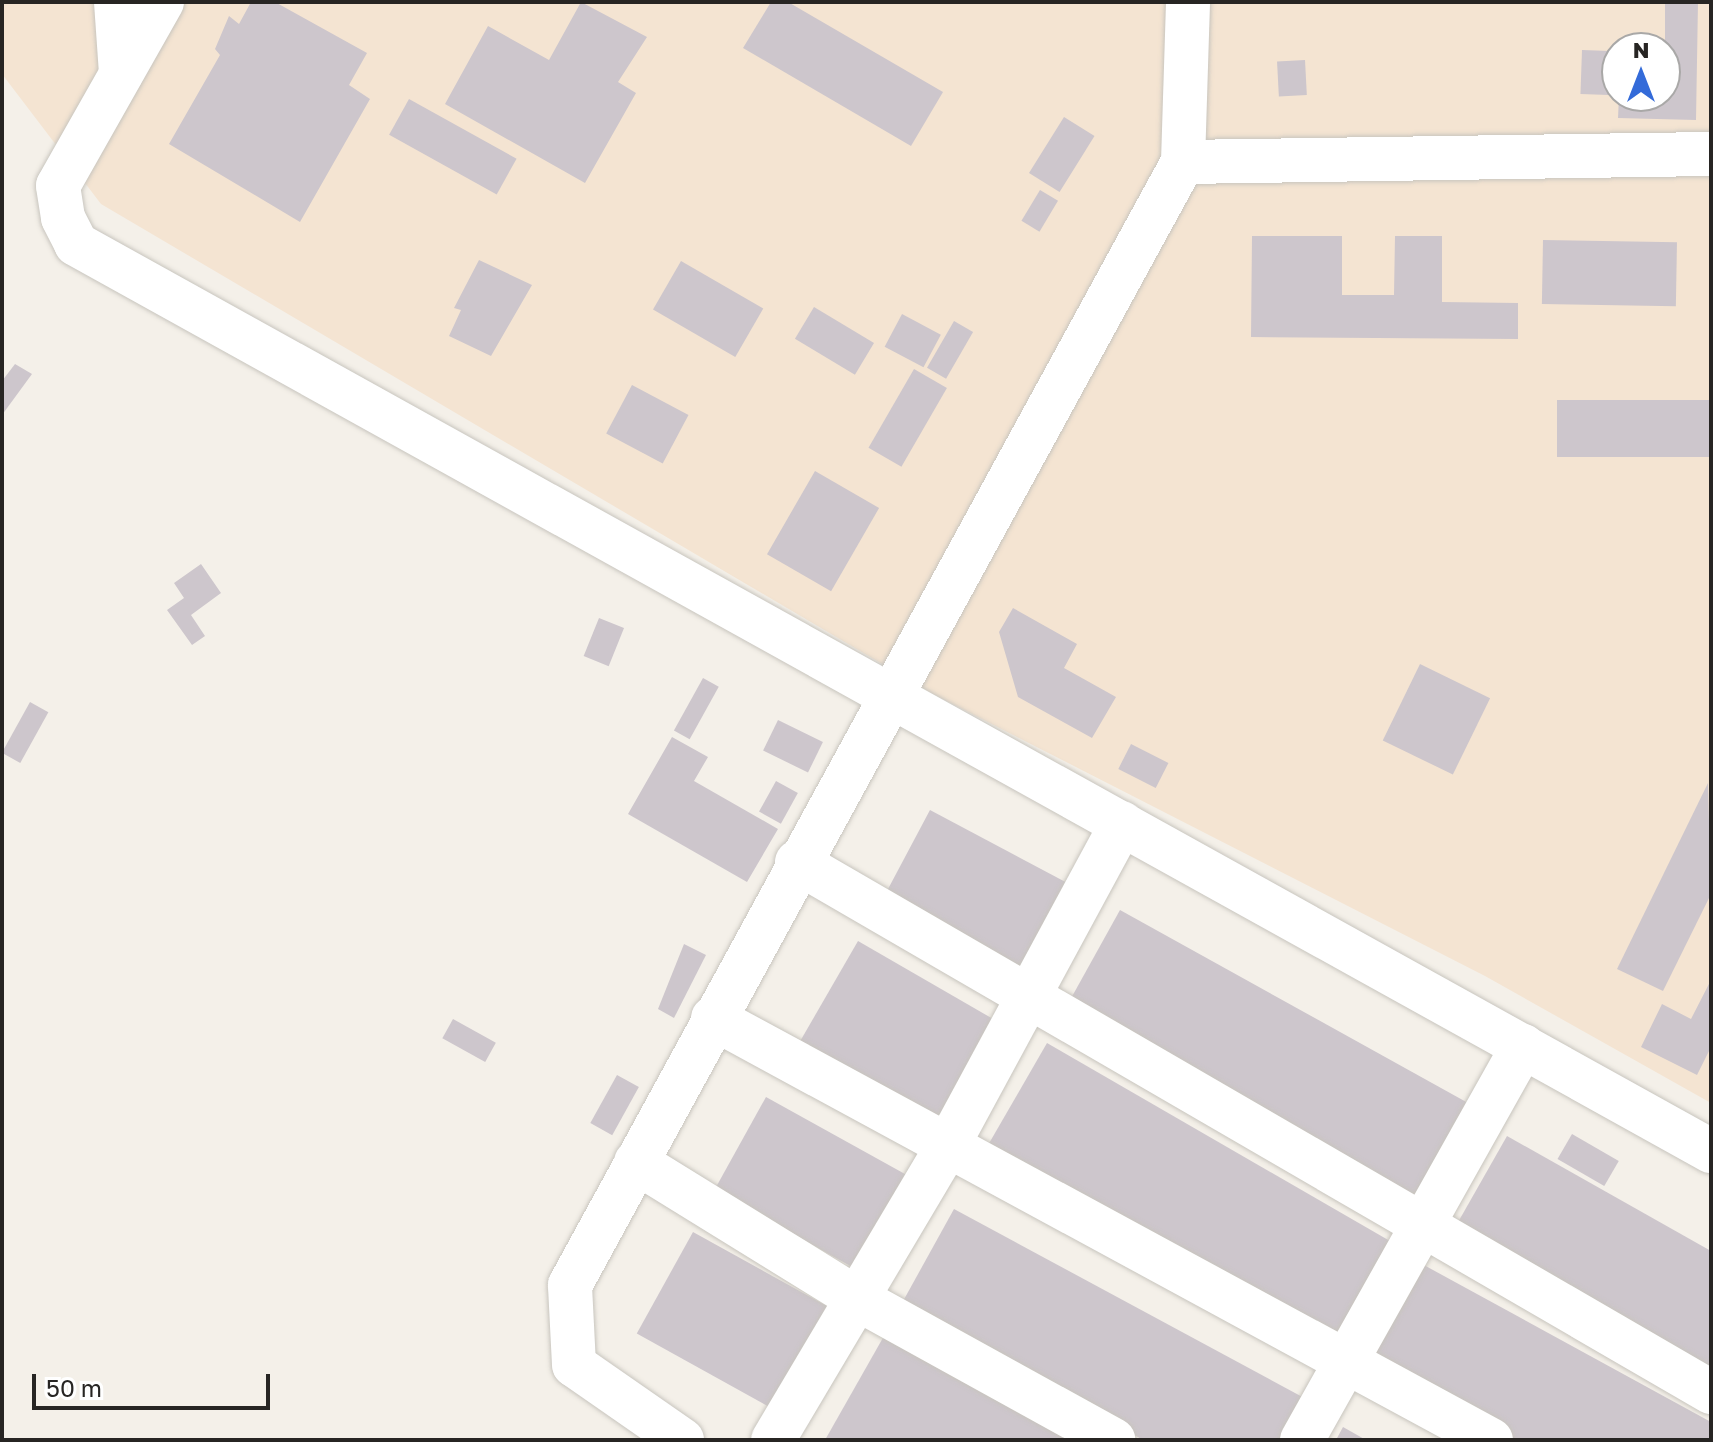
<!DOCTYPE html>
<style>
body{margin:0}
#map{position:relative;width:1713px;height:1442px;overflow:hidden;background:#f4f0e9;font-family:"Golos Text",sans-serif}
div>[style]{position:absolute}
.industrial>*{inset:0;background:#f4e4d2}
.building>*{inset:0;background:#cdc6cc;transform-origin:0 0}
.roads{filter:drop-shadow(0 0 2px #c8c5be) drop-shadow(0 0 2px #c8c5be)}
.minor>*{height:44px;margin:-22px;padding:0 22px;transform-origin:22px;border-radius:22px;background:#fff}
span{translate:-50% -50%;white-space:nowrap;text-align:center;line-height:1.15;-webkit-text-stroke:7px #fff;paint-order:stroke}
.frame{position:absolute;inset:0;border:4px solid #272523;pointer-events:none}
.north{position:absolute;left:1601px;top:32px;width:80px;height:80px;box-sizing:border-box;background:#fff;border:2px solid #a9a8a7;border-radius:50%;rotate:0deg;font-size:22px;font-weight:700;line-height:32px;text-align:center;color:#272523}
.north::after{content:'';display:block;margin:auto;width:28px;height:36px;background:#346bd9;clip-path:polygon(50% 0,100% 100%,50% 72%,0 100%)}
.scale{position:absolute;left:32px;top:1374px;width:238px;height:36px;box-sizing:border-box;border:4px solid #272523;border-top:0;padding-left:10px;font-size:24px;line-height:28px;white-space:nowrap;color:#272523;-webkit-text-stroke:6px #fff;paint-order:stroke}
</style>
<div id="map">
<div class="industrial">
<i style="clip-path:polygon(evenodd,2px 2px,1711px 2px,1711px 1103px,1485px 976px,933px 694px,101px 204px,2px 74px,2px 2px,1617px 48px,1665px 48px,1665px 96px,1617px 96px,1617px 48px)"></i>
</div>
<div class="building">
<i style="clip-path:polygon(251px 2px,275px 2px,367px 53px,349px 85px,370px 99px,300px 222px,169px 144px,220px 55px,215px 49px,229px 16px,239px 24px)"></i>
<i style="clip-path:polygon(581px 2px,647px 37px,618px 82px,636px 93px,585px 183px,445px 104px,488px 26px,549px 60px)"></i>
<i style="clip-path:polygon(771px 2px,788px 2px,943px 92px,911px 146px,743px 48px)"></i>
<i style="clip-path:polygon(1665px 2px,1698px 2px,1696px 120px,1618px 118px,1619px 96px,1665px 96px)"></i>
<i style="left:1582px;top:50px;width:35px;height:44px;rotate:2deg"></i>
<i style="left:1305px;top:60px;width:35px;height:28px;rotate:87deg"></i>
<i style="left:409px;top:99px;width:123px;height:41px;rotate:29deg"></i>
<i style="left:1064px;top:117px;width:36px;height:66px;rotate:32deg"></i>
<i style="left:1040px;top:190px;width:21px;height:36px;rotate:31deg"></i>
<i style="clip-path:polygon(1252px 236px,1342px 236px,1342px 295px,1394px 295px,1395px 236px,1442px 236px,1442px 302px,1518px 303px,1518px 339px,1251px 337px)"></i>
<i style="left:1543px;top:240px;width:134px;height:64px;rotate:1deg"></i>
<i style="clip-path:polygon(479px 260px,532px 285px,491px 356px,449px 336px,461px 310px,454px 308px)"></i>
<i style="left:681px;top:261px;width:95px;height:56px;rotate:30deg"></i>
<i style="left:814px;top:307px;width:70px;height:37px;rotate:31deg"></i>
<i style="left:902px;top:314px;width:44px;height:37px;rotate:28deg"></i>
<i style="left:954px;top:321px;width:22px;height:54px;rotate:30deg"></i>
<i style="clip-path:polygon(15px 364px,32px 374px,2px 415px,2px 381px)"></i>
<i style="left:914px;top:369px;width:38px;height:91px;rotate:30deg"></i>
<i style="left:632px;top:385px;width:64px;height:55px;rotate:28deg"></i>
<i style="left:1711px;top:400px;width:57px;height:154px;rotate:90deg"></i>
<i style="left:815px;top:471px;width:74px;height:96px;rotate:30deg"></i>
<i style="clip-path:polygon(201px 564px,221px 593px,191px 615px,205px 636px,192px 645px,167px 610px,184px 598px,174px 583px)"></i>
<i style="clip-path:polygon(1013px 608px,1077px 644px,1064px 668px,1116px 697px,1092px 738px,1018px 697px,999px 632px)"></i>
<i style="left:599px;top:618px;width:27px;height:41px;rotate:22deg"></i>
<i style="left:1420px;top:664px;width:78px;height:85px;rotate:26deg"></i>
<i style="left:703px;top:678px;width:18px;height:60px;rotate:29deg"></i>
<i style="left:30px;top:702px;width:21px;height:58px;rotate:29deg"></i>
<i style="left:778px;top:720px;width:50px;height:34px;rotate:26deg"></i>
<i style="clip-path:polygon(672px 737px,708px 757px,694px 781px,778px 829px,747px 882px,628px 814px)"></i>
<i style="left:1131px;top:744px;width:42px;height:28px;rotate:27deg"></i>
<i style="left:776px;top:781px;width:25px;height:35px;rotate:29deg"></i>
<i style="clip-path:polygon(1708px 783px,1711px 894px,1663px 991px,1617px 969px)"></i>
<i style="left:930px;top:810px;width:162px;height:103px;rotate:28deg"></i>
<i style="left:1120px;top:910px;width:399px;height:115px;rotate:29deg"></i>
<i style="left:858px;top:941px;width:162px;height:121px;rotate:30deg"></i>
<i style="clip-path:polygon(684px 944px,706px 955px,674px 1018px,658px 1009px)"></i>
<i style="clip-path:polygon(1711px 980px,1711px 1047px,1697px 1075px,1641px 1047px,1662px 1004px,1691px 1019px)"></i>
<i style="left:453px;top:1019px;width:49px;height:22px;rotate:29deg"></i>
<i style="left:1047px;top:1043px;width:397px;height:117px;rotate:30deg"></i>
<i style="left:617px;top:1075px;width:25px;height:55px;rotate:29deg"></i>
<i style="left:766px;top:1097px;width:163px;height:107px;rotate:29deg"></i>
<i style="left:1572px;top:1134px;width:54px;height:29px;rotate:30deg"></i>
<i style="clip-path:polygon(1507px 1136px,1711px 1251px,1711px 1376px,1453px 1231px)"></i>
<i style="clip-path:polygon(954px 1209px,1308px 1400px,1285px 1440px,1143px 1440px,902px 1303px)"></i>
<i style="left:693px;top:1232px;width:157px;height:116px;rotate:29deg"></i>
<i style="clip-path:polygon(1422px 1264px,1711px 1422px,1711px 1440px,1515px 1440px,1368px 1359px)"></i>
<i style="clip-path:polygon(884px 1336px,1069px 1440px,825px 1440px)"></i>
<i style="clip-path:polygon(1343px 1427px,1366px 1440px,1336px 1440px)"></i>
</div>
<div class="roads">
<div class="minor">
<i style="left:116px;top:2px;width:72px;rotate:86deg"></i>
<i style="left:162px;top:2px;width:211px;rotate:119.5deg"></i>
<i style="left:58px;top:186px;width:32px;rotate:81deg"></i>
<i style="left:63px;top:218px;width:29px;rotate:63deg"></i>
<i style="left:76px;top:244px;width:1870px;rotate:29.02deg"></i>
<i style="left:1183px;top:162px;width:528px;rotate:-0.87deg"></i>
<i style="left:797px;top:862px;width:1057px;rotate:30.11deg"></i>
<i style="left:713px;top:1018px;width:885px;rotate:28.48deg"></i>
<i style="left:636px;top:1162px;width:259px;rotate:31.7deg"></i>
<i style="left:856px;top:1298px;width:294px;rotate:28.9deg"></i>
<i style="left:682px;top:1440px;width:131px;rotate:-145.2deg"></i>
<i style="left:574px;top:1365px;width:80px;rotate:-92.9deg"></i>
<i style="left:570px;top:1285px;width:1279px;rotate:-61.37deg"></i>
<i style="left:1183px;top:162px;width:160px;rotate:-88.2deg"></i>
<i style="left:773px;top:1440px;width:341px;rotate:-59.3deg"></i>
<i style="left:947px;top:1147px;width:368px;rotate:-61.6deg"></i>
<i style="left:1302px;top:1440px;width:452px;rotate:-60.7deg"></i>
</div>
</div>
<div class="frame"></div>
<div class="north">N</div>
<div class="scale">50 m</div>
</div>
